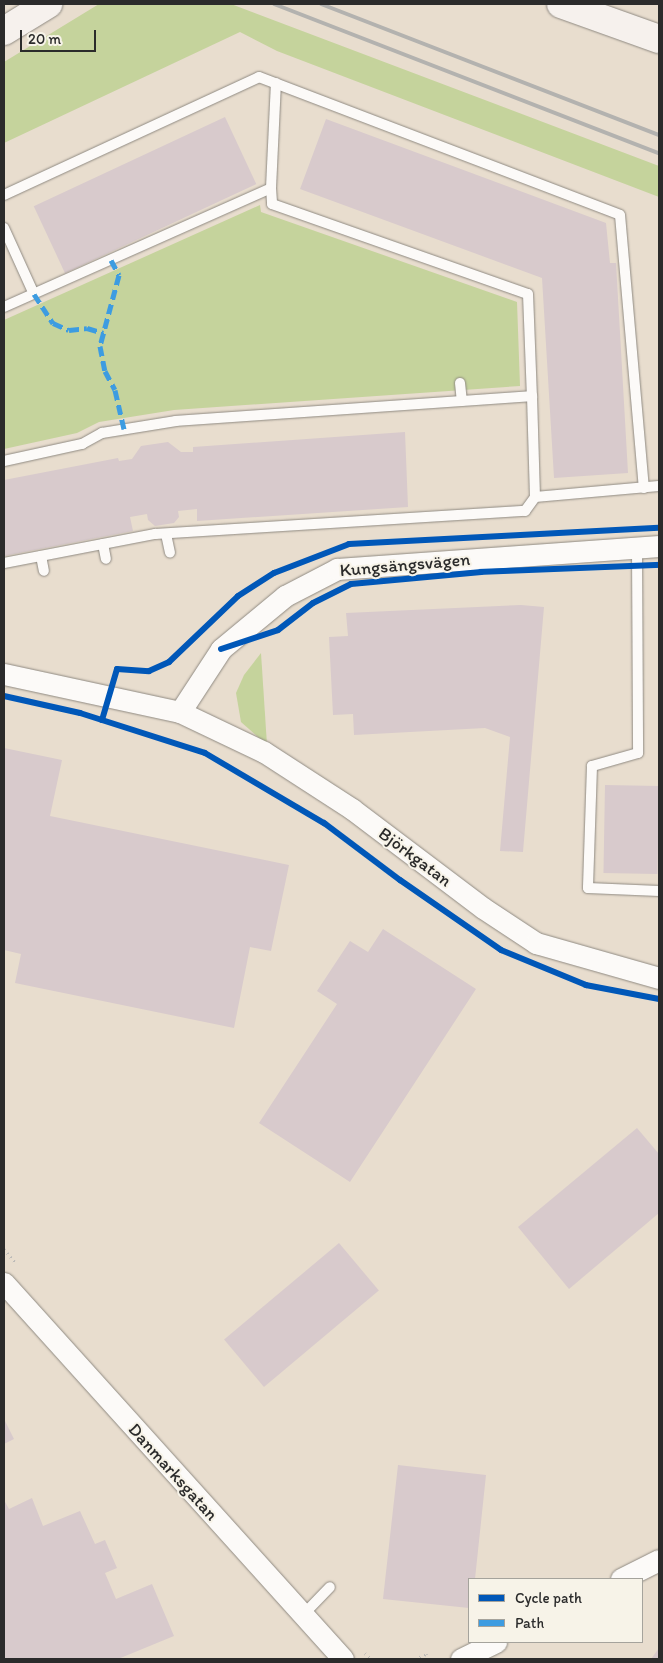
<!DOCTYPE html>
<meta charset="utf-8">
<style>
body{margin:0}
#map{position:relative;width:663px;height:1663px;overflow:hidden;background:#e8ddce;font-family:Itim,sans-serif}
div>[style]{position:absolute}
.green>*{inset:0;background:#c5d39c}
.building>*{inset:0;background:#d8cacc;transform-origin:0 0}
.path>*{height:3px;margin-top:-1.5px;transform-origin:0;background:repeating-linear-gradient(90deg,#bdbbb8 0 1px,transparent 0 5px)}
.roads{filter:drop-shadow(0 0 1px #8f8a82) drop-shadow(0 0 1px #8f8a82)}
.service>*{height:10px;margin:-5px;padding:0 5px;transform-origin:5px;border-radius:5px;background:#fcfaf8}
.minor>*{height:21px;margin:-10.5px;padding:0 10.5px;transform-origin:10.5px;border-radius:10.5px;background:#fcfaf8}
.secondary>*{height:28px;margin:-14px;padding:0 14px;transform-origin:14px;border-radius:14px;background:#f6f1ed}
.rail>*{height:4px;margin:-2px;padding:0 2px;transform-origin:2px;border-radius:2px;background:#b3b2af}
.quiet>*{height:5px;margin-top:-2.5px;transform-origin:0;background:repeating-linear-gradient(90deg,#3d9ce1 0 10px,transparent 0 15px)}
.cycleway>*{height:6px;margin:-3px;padding:0 3px;transform-origin:3px;border-radius:3px;background:#0057b8}
span{translate:-50% -50%;white-space:nowrap;text-align:center;line-height:1.15;-webkit-text-stroke:4px #f7f3e8;paint-order:stroke}
.street-label{font-size:18px;color:#2b2b2b}
.frame{position:absolute;inset:0;border:5px solid #2b2b2b;pointer-events:none}
.legend{position:absolute;left:468px;top:1578px;width:175px;height:65px;box-sizing:border-box;background:#f7f3e8;border:1px solid #a5a39c;margin:0;padding:6px 9px;list-style:none;font-size:15px;color:#2b2b2b}
.legend li{display:flex;align-items:center;gap:10px;height:25px}
.legend b{width:25px;border:1px solid #a5a39c}
.scale{position:absolute;left:20px;top:30px;width:76px;height:22px;box-sizing:border-box;border:2px solid #2b2b2b;border-top:0;padding-left:6px;font-size:15px;line-height:18px;white-space:nowrap;color:#2b2b2b;-webkit-text-stroke:4px #f7f3e8;paint-order:stroke}
</style>
<div id="map">
<div class="green">
<i style="clip-path:polygon(99px 4px,231px 4px,659px 166px,659px 197px,277px 51px,240px 32px,4px 143px,4px 62px)"></i>
<i style="clip-path:polygon(260px 205px,261px 212px,517px 302px,520px 386px,174px 410px,99px 422px,77px 433px,4px 449px,4px 320px)"></i>
<i style="clip-path:polygon(261px 653px,267px 745px,241px 722px,236px 693px,244px 675px)"></i>
</div>
<div class="building">
<i style="left:225px;top:117px;width:74px;height:211px;rotate:65deg"></i>
<i style="clip-path:polygon(326px 119px,606px 223px,610px 263px,616px 263px,628px 473px,554px 478px,542px 278px,300px 189px)"></i>
<i style="clip-path:polygon(405px 432px,408px 507px,197px 521px,197px 509px,178px 511px,179px 517px,174px 523px,155px 526px,148px 520px,147px 514px,130px 517px,133px 531px,4px 556px,4px 480px,118px 458px,119px 461px,132px 459px,141px 446px,168px 442px,181px 452px,193px 452px,193px 447px)"></i>
<i style="clip-path:polygon(521px 605px,544px 607px,523px 852px,500px 851px,510px 737px,485px 728px,354px 735px,353px 714px,333px 715px,329px 637px,348px 636px,346px 613px)"></i>
<i style="clip-path:polygon(4px 748px,62px 760px,50px 816px,289px 865px,271px 951px,250px 947px,234px 1028px,15px 983px,21px 954px,4px 950px)"></i>
<i style="left:605px;top:785px;width:54px;height:88px;rotate:1deg"></i>
<i style="clip-path:polygon(383px 929px,476px 989px,350px 1182px,259px 1123px,337px 1004px,317px 991px,350px 941px,368px 952px)"></i>
<i style="clip-path:polygon(637px 1128px,659px 1154px,659px 1213px,569px 1289px,518px 1227px)"></i>
<i style="left:339px;top:1243px;width:62px;height:150px;rotate:50deg"></i>
<i style="clip-path:polygon(4px 1419px,14px 1439px,4px 1444px)"></i>
<i style="clip-path:polygon(398px 1465px,486px 1475px,475px 1579px,469px 1579px,469px 1608px,383px 1599px)"></i>
<i style="clip-path:polygon(32px 1498px,43px 1526px,80px 1511px,95px 1544px,105px 1540px,117px 1568px,105px 1573px,116px 1599px,152px 1584px,174px 1636px,118px 1659px,4px 1659px,4px 1500px,9px 1509px)"></i>
<i style="clip-path:polygon(659px 1648px,659px 1659px,651px 1659px)"></i>
</div>
<div class="path">
<i style="left:4px;top:1249px;width:17px;rotate:50deg"></i>
<i style="left:365px;top:1653px;width:9px;rotate:41deg"></i>
<i style="left:415px;top:1659px;width:12px;rotate:-24deg"></i>
<i style="left:426px;top:1654px;width:6px;rotate:59deg"></i>
</div>
<div class="roads">
<div class="service">
<i style="left:271px;top:188px;width:16px;rotate:86deg"></i>
<i style="left:272px;top:204px;width:271px;rotate:19.4deg"></i>
<i style="left:528px;top:294px;width:102px;rotate:87.8deg"></i>
<i style="left:4px;top:195px;width:281px;rotate:-24.8deg"></i>
<i style="left:259px;top:77px;width:386px;rotate:20.9deg"></i>
<i style="left:620px;top:215px;width:274px;rotate:85deg"></i>
<i style="left:4px;top:228px;width:72px;rotate:65.6deg"></i>
<i style="left:4px;top:307px;width:292px;rotate:-24deg"></i>
<i style="left:271px;top:188px;width:105px;rotate:-87.3deg"></i>
<i style="left:460px;top:383px;width:18px;rotate:84deg"></i>
<i style="left:4px;top:461px;width:80px;rotate:-12.3deg"></i>
<i style="left:82px;top:444px;width:23px;rotate:-29deg"></i>
<i style="left:102px;top:433px;width:75px;rotate:-9.2deg"></i>
<i style="left:176px;top:421px;width:357px;rotate:-4deg"></i>
<i style="left:532px;top:396px;width:101px;rotate:88.3deg"></i>
<i style="left:166px;top:534px;width:19px;rotate:78deg"></i>
<i style="left:103px;top:544px;width:15px;rotate:79deg"></i>
<i style="left:637px;top:547px;width:206px;rotate:89.7deg"></i>
<i style="left:638px;top:753px;width:48px;rotate:164.2deg"></i>
<i style="left:592px;top:766px;width:122px;rotate:91.9deg"></i>
<i style="left:588px;top:888px;width:71px;rotate:2.4deg"></i>
<i style="left:41px;top:556px;width:15px;rotate:79deg"></i>
<i style="left:4px;top:563px;width:154px;rotate:-10.9deg"></i>
<i style="left:155px;top:534px;width:371px;rotate:-3.6deg"></i>
<i style="left:525px;top:511px;width:17px;rotate:-54deg"></i>
<i style="left:535px;top:497px;width:124px;rotate:-5.1deg"></i>
<i style="left:302px;top:1616px;width:40px;rotate:-46deg"></i>
</div>
<div class="minor">
<i style="left:4px;top:674px;width:180px;rotate:12.2deg"></i>
<i style="left:180px;top:712px;width:93px;rotate:25.5deg"></i>
<i style="left:264px;top:752px;width:105px;rotate:32.9deg"></i>
<i style="left:352px;top:809px;width:164px;rotate:37.1deg"></i>
<i style="left:483px;top:908px;width:64px;rotate:33.4deg"></i>
<i style="left:536px;top:943px;width:128px;rotate:15.9deg"></i>
<i style="left:180px;top:712px;width:75px;rotate:-56.9deg"></i>
<i style="left:221px;top:649px;width:83px;rotate:-39.6deg"></i>
<i style="left:285px;top:596px;width:59px;rotate:-27.4deg"></i>
<i style="left:337px;top:569px;width:323px;rotate:-4.1deg"></i>
<i style="left:4px;top:1283px;width:506px;rotate:47.96deg"></i>
<i style="left:621px;top:1579px;width:42px;rotate:-26.6deg"></i>
<i style="left:461px;top:1659px;width:39px;rotate:-26deg"></i>
</div>
<div class="secondary">
<i style="left:561px;top:4px;width:104px;rotate:19.7deg"></i>
<i style="left:4px;top:31px;width:52px;rotate:-31.5deg"></i>
</div>
</div>
<div class="rail">
<i style="left:274px;top:4px;width:413px;rotate:21.2deg"></i>
<i style="left:321px;top:4px;width:362px;rotate:21.2deg"></i>
</div>
<div class="quiet">
<i style="left:111px;top:260px;width:17px;rotate:62deg"></i>
<i style="left:119px;top:275px;width:73px;rotate:105deg"></i>
<i style="left:100px;top:346px;width:25px;rotate:79deg"></i>
<i style="left:105px;top:371px;width:21px;rotate:62deg"></i>
<i style="left:115px;top:390px;width:40px;rotate:77deg"></i>
<i style="left:34px;top:294px;width:35px;rotate:57deg"></i>
<i style="left:53px;top:323px;width:17px;rotate:24deg"></i>
<i style="left:69px;top:330px;width:18px;rotate:-6deg"></i>
<i style="left:87px;top:328px;width:17px;rotate:17deg"></i>
</div>
<div class="cycleway">
<i style="left:221px;top:649px;width:60px;rotate:-18.4deg"></i>
<i style="left:278px;top:630px;width:44px;rotate:-37.6deg"></i>
<i style="left:313px;top:603px;width:42px;rotate:-26.6deg"></i>
<i style="left:351px;top:584px;width:131px;rotate:-5.3deg"></i>
<i style="left:481px;top:572px;width:178px;rotate:-2.3deg"></i>
<i style="left:4px;top:696px;width:78px;rotate:12.6deg"></i>
<i style="left:80px;top:713px;width:131px;rotate:17.7deg"></i>
<i style="left:205px;top:753px;width:138px;rotate:30.5deg"></i>
<i style="left:324px;top:823px;width:95px;rotate:36.9deg"></i>
<i style="left:400px;top:880px;width:123px;rotate:34.7deg"></i>
<i style="left:501px;top:950px;width:92px;rotate:22.4deg"></i>
<i style="left:586px;top:985px;width:74px;rotate:10.9deg"></i>
<i style="left:102px;top:720px;width:53px;rotate:-73.6deg"></i>
<i style="left:117px;top:669px;width:32px;rotate:4deg"></i>
<i style="left:149px;top:671px;width:22px;rotate:-24deg"></i>
<i style="left:169px;top:662px;width:95px;rotate:-43.7deg"></i>
<i style="left:238px;top:596px;width:43px;rotate:-32.6deg"></i>
<i style="left:274px;top:573px;width:80px;rotate:-21.1deg"></i>
<i style="left:349px;top:544px;width:310px;rotate:-3deg"></i>
</div>
<div class="street-label">
<span style="left:405px;top:565px;rotate:-5deg">Kungsängsvägen</span>
<span style="left:415px;top:857px;rotate:37deg">Björkgatan</span>
<span style="left:173px;top:1472px;rotate:48deg">Danmarksgatan</span>
</div>
<div class="frame"></div>
<ul class="legend">
<li><b style="height:6px;background:#0057b8"></b>Cycle path</li>
<li><b style="height:6px;background:#3d9ce1"></b>Path</li>
</ul>
<div class="scale">20 m</div>
</div>
